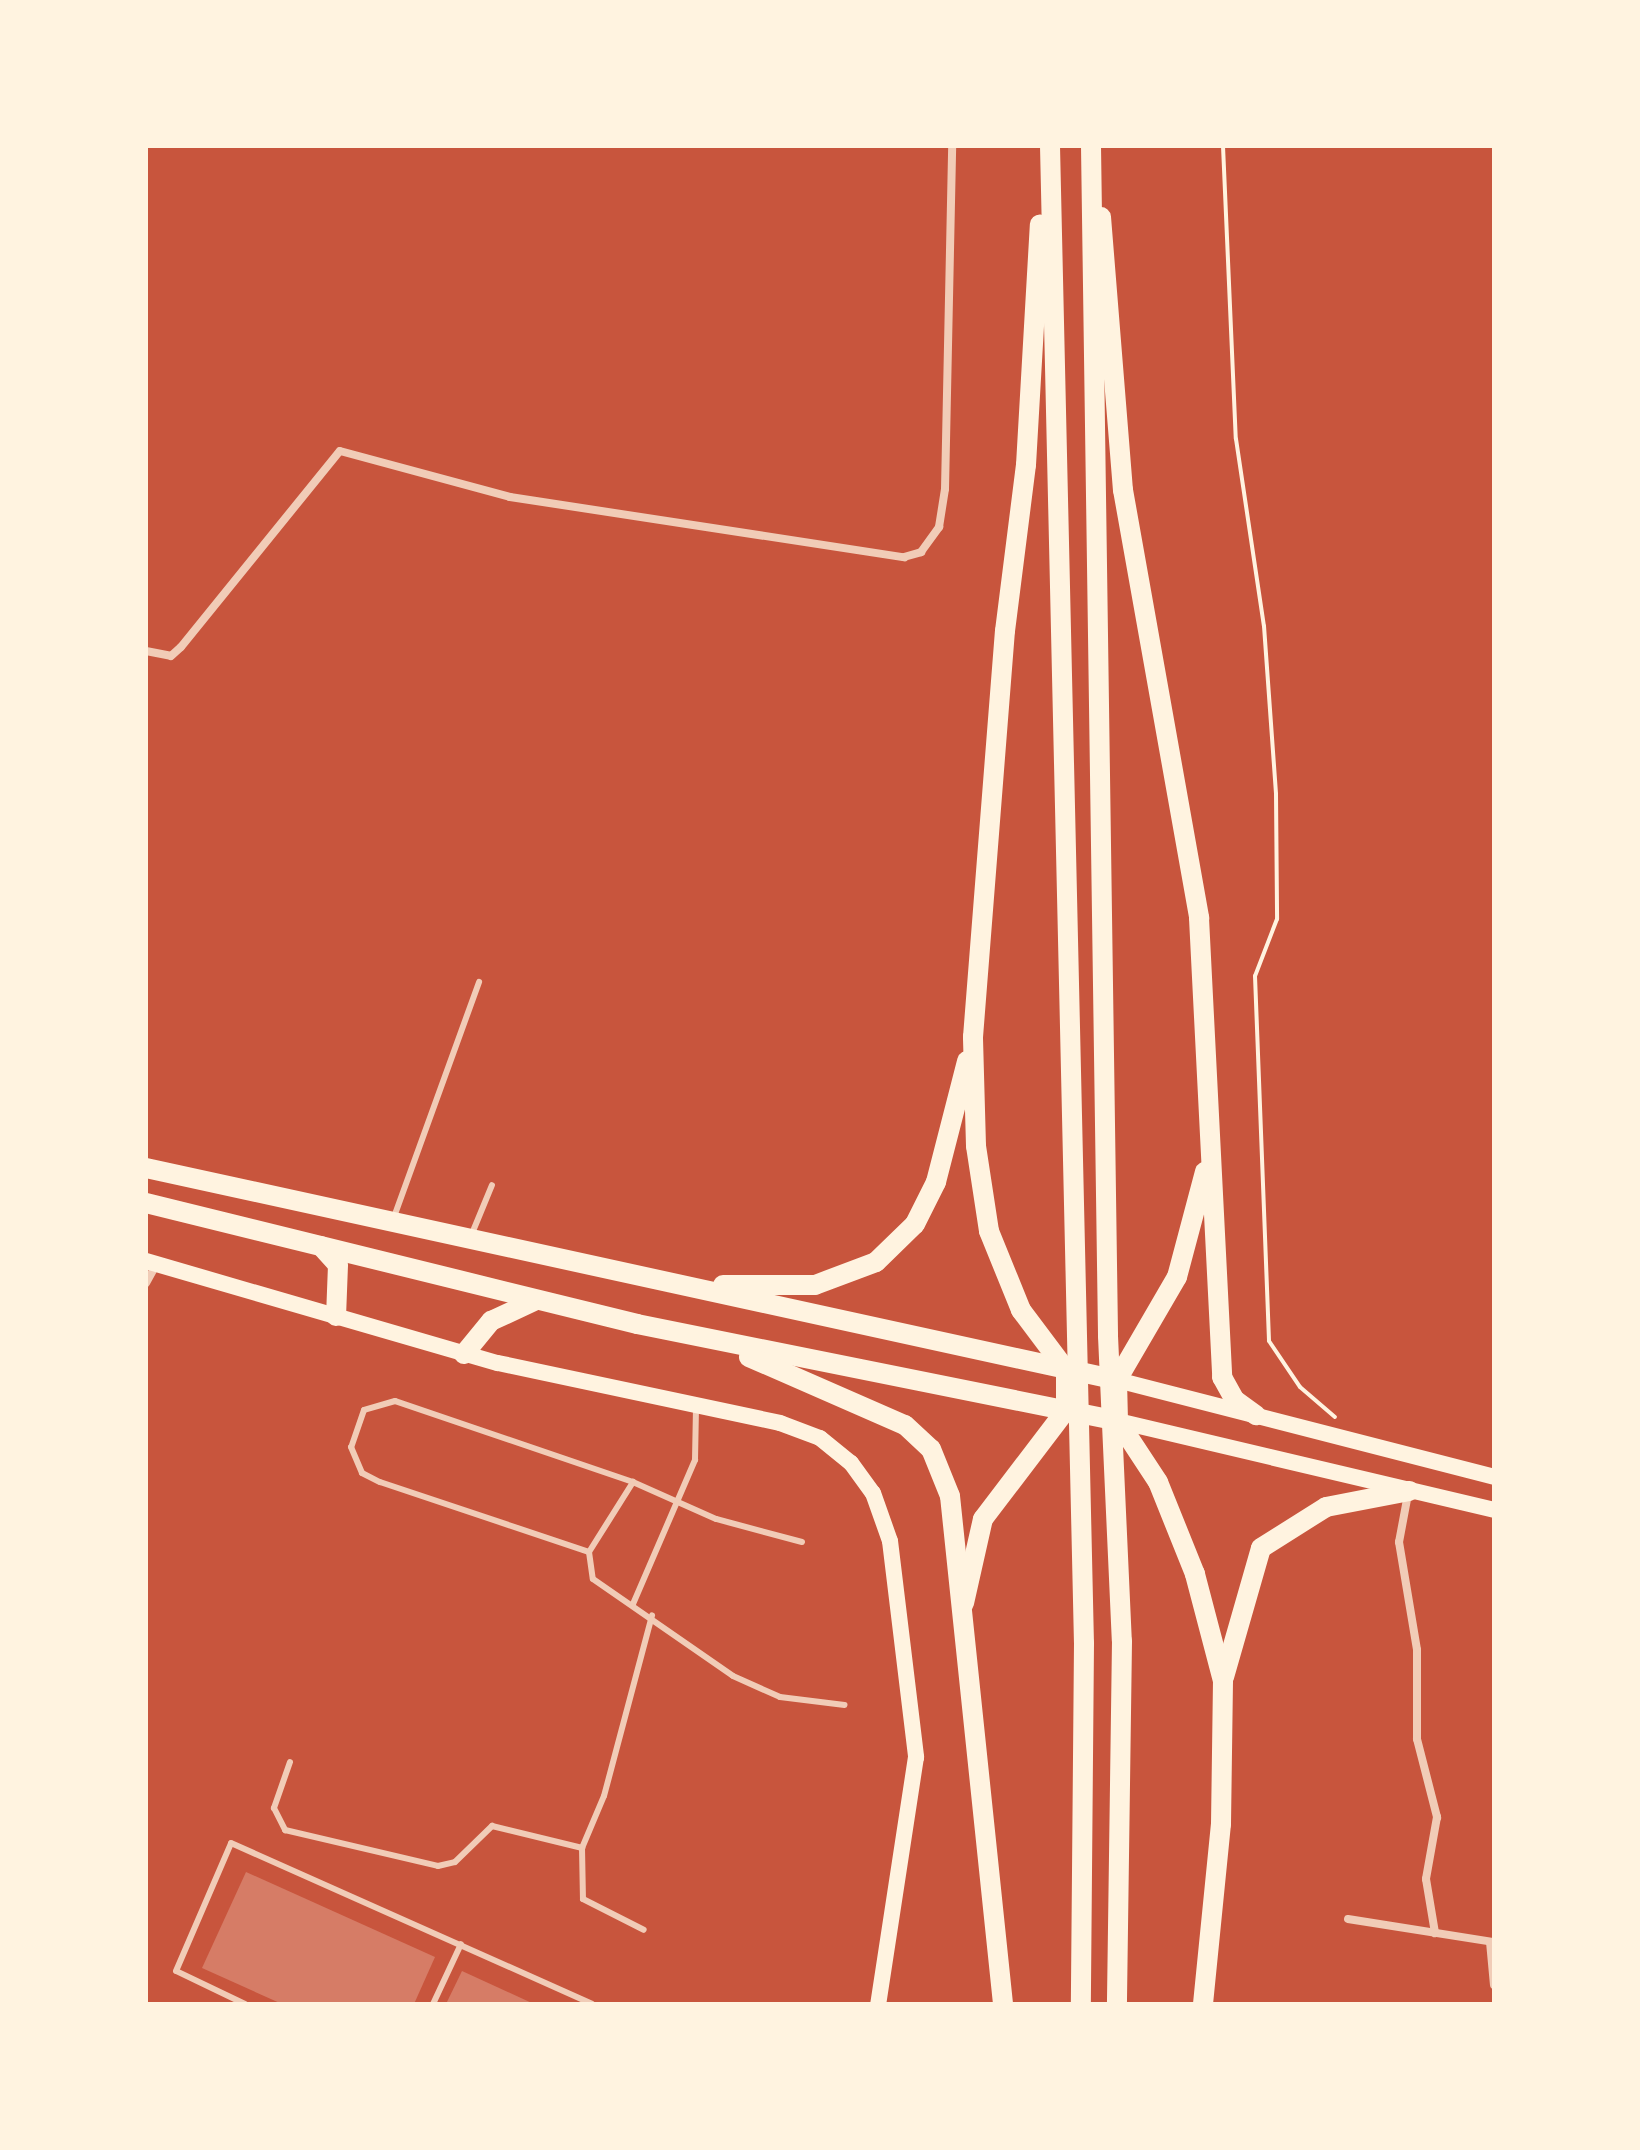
<!DOCTYPE html>
<style>
body{margin:0}
#map{position:relative;width:1640px;height:2150px;overflow:hidden;background:#c8553d;font-family:Cabin,sans-serif}
div>[style]{position:absolute}
.building>*{inset:0;background:#d67c66}
.path>*{height:4px;margin:-2px;padding:0 2px;transform-origin:2px;border-radius:2px;background:#fff3e0}
.service>*{height:6px;margin:-3px;padding:0 3px;transform-origin:3px;border-radius:3px;background:#f1ccb7}
.minor>*{height:8px;margin:-4px;padding:0 4px;transform-origin:4px;border-radius:4px;background:#f1ccb7}
.secondary>*{height:16px;margin:-8px;padding:0 8px;transform-origin:8px;border-radius:8px;background:#fff3e0}
.motorway>*{height:20px;margin:-10px;padding:0 10px;transform-origin:10px;border-radius:10px;background:#fff3e0}
span{translate:-50% -50%;white-space:nowrap;text-align:center;line-height:1.15;-webkit-text-stroke:6px #fff3e0;paint-order:stroke}
.frame{position:absolute;inset:0;border:148px solid #fff3e0;pointer-events:none}
</style>
<div id="map">
<div class="building">
<i style="clip-path:polygon(246px 1872px,435px 1957px,414px 2004px,282px 2004px,202px 1968px)"></i>
<i style="clip-path:polygon(462px 1971px,534px 2004px,446px 2004px)"></i>
</div>
<div class="path">
<i style="left:1223px;top:146px;width:293px;rotate:87.5deg"></i>
<i style="left:1236px;top:439px;width:189px;rotate:81.5deg"></i>
<i style="left:1264px;top:626px;width:168px;rotate:85.9deg"></i>
<i style="left:1276px;top:794px;width:125px;rotate:89.5deg"></i>
<i style="left:1277px;top:919px;width:61px;rotate:111.1deg"></i>
<i style="left:1255px;top:976px;width:365px;rotate:87.8deg"></i>
<i style="left:1269px;top:1341px;width:55px;rotate:56deg"></i>
<i style="left:1300px;top:1387px;width:46px;rotate:40.6deg"></i>
</div>
<div class="service">
<i style="left:394px;top:1217px;width:250px;rotate:-70.1deg"></i>
<i style="left:471px;top:1236px;width:55px;rotate:-67.6deg"></i>
<i style="left:802px;top:1542px;width:89px;rotate:-165deg"></i>
<i style="left:716px;top:1519px;width:91px;rotate:-156deg"></i>
<i style="left:633px;top:1482px;width:251px;rotate:-161.2deg"></i>
<i style="left:395px;top:1401px;width:32px;rotate:164deg"></i>
<i style="left:364px;top:1410px;width:39px;rotate:109deg"></i>
<i style="left:351px;top:1447px;width:28px;rotate:67deg"></i>
<i style="left:362px;top:1473px;width:20px;rotate:27deg"></i>
<i style="left:380px;top:1482px;width:220px;rotate:18.5deg"></i>
<i style="left:589px;top:1552px;width:27px;rotate:82deg"></i>
<i style="left:593px;top:1579px;width:170px;rotate:34.7deg"></i>
<i style="left:733px;top:1676px;width:51px;rotate:24.1deg"></i>
<i style="left:780px;top:1697px;width:65px;rotate:7deg"></i>
<i style="left:589px;top:1552px;width:83px;rotate:-57.8deg"></i>
<i style="left:633px;top:1604px;width:157px;rotate:-66.7deg"></i>
<i style="left:695px;top:1460px;width:52px;rotate:-88.9deg"></i>
<i style="left:290px;top:1762px;width:49px;rotate:109.2deg"></i>
<i style="left:274px;top:1808px;width:25px;rotate:63deg"></i>
<i style="left:285px;top:1830px;width:157px;rotate:13.2deg"></i>
<i style="left:438px;top:1866px;width:17px;rotate:-13deg"></i>
<i style="left:455px;top:1862px;width:52px;rotate:-44.2deg"></i>
<i style="left:492px;top:1826px;width:93px;rotate:13.7deg"></i>
<i style="left:582px;top:1848px;width:56px;rotate:-67.1deg"></i>
<i style="left:604px;top:1796px;width:187px;rotate:-75.1deg"></i>
<i style="left:582px;top:1848px;width:51px;rotate:88.9deg"></i>
<i style="left:583px;top:1899px;width:68px;rotate:26.9deg"></i>
<i style="left:245px;top:2004px;width:76px;rotate:-154.4deg"></i>
<i style="left:176px;top:1971px;width:139px;rotate:-66.7deg"></i>
<i style="left:231px;top:1843px;width:395px;rotate:24deg"></i>
<i style="left:433px;top:2004px;width:66px;rotate:-65deg"></i>
</div>
<div class="minor">
<i style="left:146px;top:651px;width:25px;rotate:11deg"></i>
<i style="left:171px;top:656px;width:13px;rotate:-42deg"></i>
<i style="left:181px;top:647px;width:252px;rotate:-51deg"></i>
<i style="left:340px;top:451px;width:176px;rotate:15.1deg"></i>
<i style="left:510px;top:497px;width:399px;rotate:8.7deg"></i>
<i style="left:904px;top:557px;width:18px;rotate:-16deg"></i>
<i style="left:921px;top:552px;width:31px;rotate:-54deg"></i>
<i style="left:939px;top:527px;width:38px;rotate:-81deg"></i>
<i style="left:945px;top:489px;width:343px;rotate:-88.8deg"></i>
<i style="left:146px;top:1283px;width:21px;rotate:-61deg"></i>
<i style="left:1408px;top:1494px;width:49px;rotate:100.6deg"></i>
<i style="left:1399px;top:1542px;width:109px;rotate:80.5deg"></i>
<i style="left:1417px;top:1650px;width:89px;rotate:90deg"></i>
<i style="left:1417px;top:1739px;width:81px;rotate:75.6deg"></i>
<i style="left:1437px;top:1817px;width:63px;rotate:100.1deg"></i>
<i style="left:1426px;top:1879px;width:55px;rotate:80.5deg"></i>
<i style="left:1348px;top:1919px;width:148px;rotate:9deg"></i>
<i style="left:1490px;top:1942px;width:43px;rotate:84.7deg"></i>
</div>
<div class="secondary">
<i style="left:146px;top:1261px;width:366px;rotate:16.2deg"></i>
<i style="left:498px;top:1363px;width:288px;rotate:12deg"></i>
<i style="left:780px;top:1423px;width:43px;rotate:20.6deg"></i>
<i style="left:820px;top:1438px;width:40px;rotate:39deg"></i>
<i style="left:851px;top:1463px;width:37px;rotate:54deg"></i>
<i style="left:873px;top:1493px;width:51px;rotate:70.5deg"></i>
<i style="left:890px;top:1541px;width:218px;rotate:83.1deg"></i>
<i style="left:916px;top:1757px;width:250px;rotate:98.7deg"></i>
<i style="left:1117px;top:1380px;width:389px;rotate:14.4deg"></i>
<i style="left:1118px;top:1421px;width:386px;rotate:13.3deg"></i>
</div>
<div class="motorway">
<i style="left:1050px;top:146px;width:1497px;rotate:88.7deg"></i>
<i style="left:1084px;top:1643px;width:361px;rotate:90.5deg"></i>
<i style="left:1091px;top:146px;width:1190px;rotate:89.18deg"></i>
<i style="left:1108px;top:1336px;width:305px;rotate:87.4deg"></i>
<i style="left:1122px;top:1641px;width:363px;rotate:90.8deg"></i>
<i style="left:1101px;top:217px;width:274px;rotate:85.4deg"></i>
<i style="left:1123px;top:490px;width:435px;rotate:79.9deg"></i>
<i style="left:1199px;top:918px;width:460px;rotate:87.1deg"></i>
<i style="left:1222px;top:1377px;width:26px;rotate:61deg"></i>
<i style="left:1235px;top:1400px;width:26px;rotate:36deg"></i>
<i style="left:146px;top:1168px;width:994px;rotate:12.32deg"></i>
<i style="left:146px;top:1203px;width:506px;rotate:13.84deg"></i>
<i style="left:637px;top:1324px;width:491px;rotate:11.4deg"></i>
<i style="left:321px;top:1246px;width:25px;rotate:48deg"></i>
<i style="left:338px;top:1265px;width:51px;rotate:92.2deg"></i>
<i style="left:723px;top:1285px;width:92px"></i>
<i style="left:815px;top:1285px;width:65px;rotate:-20.7deg"></i>
<i style="left:876px;top:1262px;width:54px;rotate:-44.3deg"></i>
<i style="left:915px;top:1224px;width:47px;rotate:-63.4deg"></i>
<i style="left:936px;top:1182px;width:125px;rotate:-75.6deg"></i>
<i style="left:464px;top:1354px;width:43px;rotate:-50.7deg"></i>
<i style="left:491px;top:1321px;width:47px;rotate:-24.9deg"></i>
<i style="left:749px;top:1357px;width:170px;rotate:23.6deg"></i>
<i style="left:905px;top:1425px;width:35px;rotate:43deg"></i>
<i style="left:931px;top:1449px;width:51px;rotate:68deg"></i>
<i style="left:950px;top:1496px;width:511px;rotate:84.04deg"></i>
<i style="left:964px;top:1603px;width:86px;rotate:-77.3deg"></i>
<i style="left:983px;top:1519px;width:137px;rotate:-52.7deg"></i>
<i style="left:1066px;top:1410px;width:40px;rotate:-90deg"></i>
<i style="left:1066px;top:1370px;width:75px;rotate:-126.9deg"></i>
<i style="left:1021px;top:1310px;width:85px;rotate:-112.1deg"></i>
<i style="left:989px;top:1231px;width:86px;rotate:-98.7deg"></i>
<i style="left:976px;top:1146px;width:109px;rotate:-91.6deg"></i>
<i style="left:973px;top:1037px;width:407px;rotate:-85.5deg"></i>
<i style="left:1005px;top:631px;width:167px;rotate:-82.8deg"></i>
<i style="left:1026px;top:465px;width:241px;rotate:-86.7deg"></i>
<i style="left:1224px;top:1677px;width:134px;rotate:-74deg"></i>
<i style="left:1261px;top:1548px;width:77px;rotate:-32.2deg"></i>
<i style="left:1326px;top:1507px;width:85px;rotate:-10.9deg"></i>
<i style="left:1203px;top:2004px;width:181px;rotate:-84.3deg"></i>
<i style="left:1221px;top:1824px;width:143px;rotate:-89.2deg"></i>
<i style="left:1223px;top:1681px;width:111px;rotate:-104.7deg"></i>
<i style="left:1195px;top:1574px;width:99px;rotate:-111.9deg"></i>
<i style="left:1158px;top:1482px;width:73px;rotate:-123.3deg"></i>
<i style="left:1118px;top:1421px;width:41px;rotate:-91.4deg"></i>
<i style="left:1117px;top:1380px;width:119px;rotate:-59.8deg"></i>
<i style="left:1177px;top:1277px;width:109px;rotate:-75.1deg"></i>
</div>
<div class="frame"></div>
</div>
